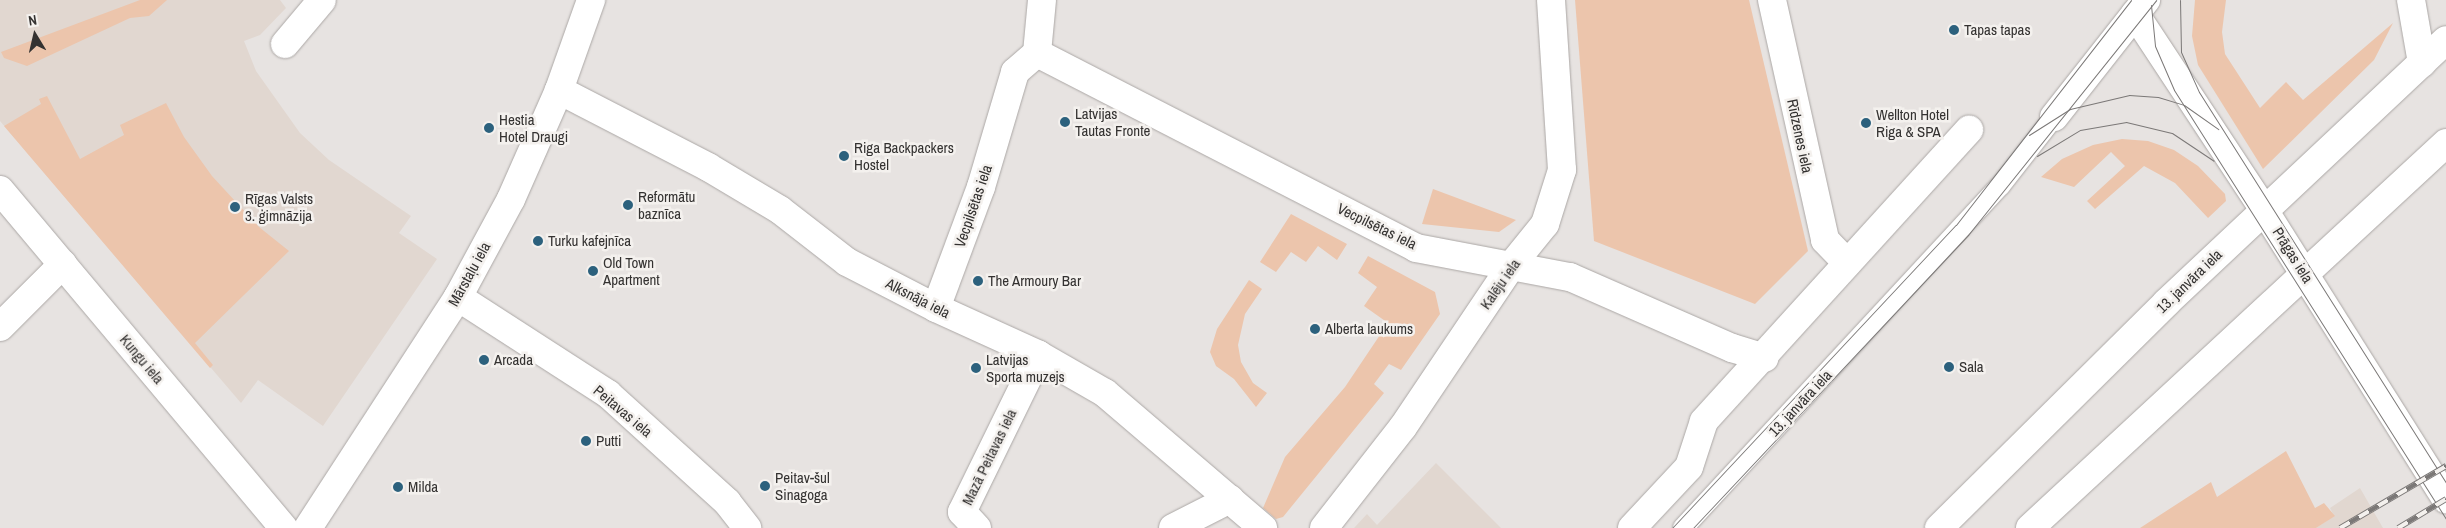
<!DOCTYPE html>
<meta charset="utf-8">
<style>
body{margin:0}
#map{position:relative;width:2446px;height:528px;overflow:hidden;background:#e7e3e1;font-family:"Archivo Narrow",sans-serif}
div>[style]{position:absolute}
.built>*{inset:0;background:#e1d7d0}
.green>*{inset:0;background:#ecc5ac}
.roads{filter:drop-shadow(0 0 1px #aba7a5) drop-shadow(0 0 1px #aba7a5)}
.service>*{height:20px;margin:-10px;padding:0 10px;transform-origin:10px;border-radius:10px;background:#fff}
.pedestrian>*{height:28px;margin:-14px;padding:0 14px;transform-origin:14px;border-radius:14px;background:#fff}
.minor>*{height:28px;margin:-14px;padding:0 14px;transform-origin:14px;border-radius:14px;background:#fff}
.tertiary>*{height:28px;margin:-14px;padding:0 14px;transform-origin:14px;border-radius:14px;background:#fff}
.primary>*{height:28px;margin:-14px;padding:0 14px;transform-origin:14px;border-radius:14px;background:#fff}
.tram>*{height:1px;margin:-0.5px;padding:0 0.5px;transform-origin:0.5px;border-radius:0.5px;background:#7b7877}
.rail>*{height:5.5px;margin-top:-2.75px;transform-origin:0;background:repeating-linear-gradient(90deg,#f4f1ee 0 11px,#7b7877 0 22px);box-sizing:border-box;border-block:1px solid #7b7877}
.dots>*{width:14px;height:14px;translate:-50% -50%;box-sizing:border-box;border:2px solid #f4f1ee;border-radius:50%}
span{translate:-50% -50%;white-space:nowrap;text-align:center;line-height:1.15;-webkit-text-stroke:5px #f4f1ee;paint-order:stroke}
.poi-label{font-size:15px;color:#343231}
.left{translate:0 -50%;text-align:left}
.street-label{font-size:15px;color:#343231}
.north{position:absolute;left:10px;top:10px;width:50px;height:50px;-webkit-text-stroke:4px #f4f1ee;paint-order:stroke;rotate:351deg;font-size:14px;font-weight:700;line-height:20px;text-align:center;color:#343231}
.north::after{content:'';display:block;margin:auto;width:18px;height:22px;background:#343231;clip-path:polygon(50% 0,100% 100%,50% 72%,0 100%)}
</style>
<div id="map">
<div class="built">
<i style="clip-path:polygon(0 0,280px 0,286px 8px,260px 35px,244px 41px,256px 71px,300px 133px,329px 160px,411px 216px,399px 233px,437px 259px,323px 426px,258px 380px,241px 403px,0 121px)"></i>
<i style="clip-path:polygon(1436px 463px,1501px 528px,1354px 528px,1367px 514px,1377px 525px)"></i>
<i style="clip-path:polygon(2360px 488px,2383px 528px,2316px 528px,2334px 516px,2330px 508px)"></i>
</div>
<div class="green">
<i style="clip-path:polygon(140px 0,167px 0,149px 16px,130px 18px,27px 66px,4px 58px,1px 52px)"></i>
<i style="clip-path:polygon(1575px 0,1749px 0,1808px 251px,1755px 304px,1594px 241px)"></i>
<i style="clip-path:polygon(2195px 0,2226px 0,2222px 32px,2225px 54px,2260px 108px,2286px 82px,2303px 100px,2393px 23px,2374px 60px,2263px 169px,2198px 65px,2192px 36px)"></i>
<i style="clip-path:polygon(47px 96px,80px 159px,124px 135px,120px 125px,166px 103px,184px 137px,212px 176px,259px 227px,289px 251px,195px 343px,213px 365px,210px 368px,4px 126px,41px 104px,39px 99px)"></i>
<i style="clip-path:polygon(2122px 139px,2148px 141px,2174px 150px,2198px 166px,2225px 194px,2226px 201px,2208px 218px,2175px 183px,2144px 166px,2095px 209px,2087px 201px,2125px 166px,2111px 152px,2074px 187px,2041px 177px,2062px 159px,2093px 145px)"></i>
<i style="clip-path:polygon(1433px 189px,1516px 220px,1499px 232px,1422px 224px)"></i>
<i style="clip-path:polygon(1291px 214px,1347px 244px,1337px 260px,1318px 246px,1306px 262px,1291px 252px,1276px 272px,1260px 262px)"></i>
<i style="clip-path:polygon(1368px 256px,1435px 292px,1440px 314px,1401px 370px,1389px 364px,1374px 384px,1384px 393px,1283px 517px,1276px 519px,1263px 508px,1285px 457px,1345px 387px,1388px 323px,1364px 306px,1377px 287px,1358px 273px)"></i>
<i style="clip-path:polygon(1249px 280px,1262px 289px,1245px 314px,1238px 345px,1241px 362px,1253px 383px,1267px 393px,1256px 407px,1234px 379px,1216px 366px,1210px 352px,1217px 329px)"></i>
<i style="clip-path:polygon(2286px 451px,2315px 508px,2324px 503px,2335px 516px,2316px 528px,2140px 528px,2211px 482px,2217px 497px)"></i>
</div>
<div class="roads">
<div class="service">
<i style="left:1683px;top:528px;width:466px;rotate:-47.2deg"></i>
<i style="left:2000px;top:186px;width:88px;rotate:-52deg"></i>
</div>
<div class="pedestrian">
<i style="left:1772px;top:0;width:246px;rotate:77.5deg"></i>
<i style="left:1825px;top:240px;width:32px;rotate:46deg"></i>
<i style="left:559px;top:90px;width:168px;rotate:27.3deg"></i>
<i style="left:708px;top:167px;width:84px;rotate:30.8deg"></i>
<i style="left:780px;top:210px;width:85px;rotate:37.8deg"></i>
<i style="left:847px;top:262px;width:100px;rotate:27.3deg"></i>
<i style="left:936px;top:308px;width:113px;rotate:24.5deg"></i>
<i style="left:1039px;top:355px;width:76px;rotate:29.9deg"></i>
<i style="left:1105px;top:393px;width:208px;rotate:40.5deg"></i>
<i style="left:1511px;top:266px;width:54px;rotate:-51deg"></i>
<i style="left:1545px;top:224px;width:57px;rotate:-72.5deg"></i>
<i style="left:1562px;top:170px;width:170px;rotate:-93.7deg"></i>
<i style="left:458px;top:297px;width:179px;rotate:32.9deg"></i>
<i style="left:608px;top:394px;width:161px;rotate:42.2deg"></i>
<i style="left:727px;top:502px;width:33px;rotate:52deg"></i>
<i style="left:936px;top:308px;width:129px;rotate:-69.6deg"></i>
<i style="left:981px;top:187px;width:120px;rotate:-73.5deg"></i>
<i style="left:1015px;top:72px;width:29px;rotate:-41deg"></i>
<i style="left:977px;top:528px;width:22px;rotate:-133deg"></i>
<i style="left:962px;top:512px;width:175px;rotate:-63.9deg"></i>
<i style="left:1173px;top:528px;width:64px;rotate:-27deg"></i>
</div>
<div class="minor">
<i style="left:1042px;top:0;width:53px;rotate:95.4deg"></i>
<i style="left:1037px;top:53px;width:426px;rotate:27.2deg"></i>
<i style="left:1416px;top:248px;width:157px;rotate:10.7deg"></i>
<i style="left:1570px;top:277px;width:177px;rotate:23.7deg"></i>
<i style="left:1732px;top:348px;width:34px;rotate:17deg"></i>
<i style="left:2135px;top:14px;width:235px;rotate:56.6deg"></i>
<i style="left:2264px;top:210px;width:342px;rotate:57.8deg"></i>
<i style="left:285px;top:44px;width:57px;rotate:-49.9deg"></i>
<i style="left:2054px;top:117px;width:149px;rotate:-51.8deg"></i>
<i style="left:0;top:190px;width:441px;rotate:50deg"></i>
<i style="left:0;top:327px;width:89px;rotate:-45deg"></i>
<i style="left:308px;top:528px;width:275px;rotate:-57deg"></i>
<i style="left:458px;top:297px;width:111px;rotate:-61.6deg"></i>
<i style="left:511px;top:199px;width:119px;rotate:-66.2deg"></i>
<i style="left:559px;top:90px;width:96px;rotate:-70.4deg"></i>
<i style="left:1324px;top:528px;width:128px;rotate:-52deg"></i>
<i style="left:1403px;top:427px;width:194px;rotate:-56.1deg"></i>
<i style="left:1632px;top:528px;width:83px;rotate:-46.9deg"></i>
<i style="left:1689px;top:467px;width:48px;rotate:-71.9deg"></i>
<i style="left:1704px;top:421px;width:394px;rotate:-47.7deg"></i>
</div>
<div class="tertiary">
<i style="left:2411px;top:0;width:64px;rotate:80.1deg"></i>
</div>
<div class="primary">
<i style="left:1939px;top:528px;width:320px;rotate:-44.7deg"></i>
<i style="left:2166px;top:303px;width:384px;rotate:-43.2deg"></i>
<i style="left:2030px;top:528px;width:567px;rotate:-42.78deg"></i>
</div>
</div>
<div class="tram">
<i style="left:2180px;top:0;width:52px;rotate:88.9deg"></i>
<i style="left:2181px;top:52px;width:44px;rotate:65.8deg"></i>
<i style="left:2199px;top:92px;width:462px;rotate:57.7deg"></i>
<i style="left:2151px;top:5px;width:41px;rotate:84.4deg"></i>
<i style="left:2155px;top:46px;width:48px;rotate:66.6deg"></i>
<i style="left:2174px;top:90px;width:508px;rotate:57.62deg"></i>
<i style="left:2029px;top:135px;width:49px;rotate:-32.4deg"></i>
<i style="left:2070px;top:109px;width:61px;rotate:-13.3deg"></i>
<i style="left:2129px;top:95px;width:29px;rotate:4deg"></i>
<i style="left:2158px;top:97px;width:27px;rotate:17deg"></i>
<i style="left:2184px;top:105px;width:42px;rotate:35.2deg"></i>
<i style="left:2037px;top:156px;width:50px;rotate:-31.2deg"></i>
<i style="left:2080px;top:130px;width:47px;rotate:-9.9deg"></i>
<i style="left:2126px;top:122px;width:47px;rotate:13.4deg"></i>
<i style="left:2172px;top:133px;width:50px;rotate:33.7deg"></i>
<i style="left:1672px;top:528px;width:415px;rotate:-46.9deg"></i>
<i style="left:1956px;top:225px;width:285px;rotate:-52.1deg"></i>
<i style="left:1693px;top:528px;width:402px;rotate:-46.8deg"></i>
<i style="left:1968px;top:235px;width:301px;rotate:-51.3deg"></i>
</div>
<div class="rail">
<i style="left:2340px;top:528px;width:123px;rotate:-30.3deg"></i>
<i style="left:2398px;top:528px;width:56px;rotate:-31.1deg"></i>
</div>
<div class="dots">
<i style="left:1954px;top:30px;background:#2c617d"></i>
<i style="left:1065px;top:122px;background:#2c617d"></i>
<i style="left:1866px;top:123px;background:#2c617d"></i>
<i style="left:489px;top:128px;background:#2c617d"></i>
<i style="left:844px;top:156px;background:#2c617d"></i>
<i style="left:628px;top:205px;background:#2c617d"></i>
<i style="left:235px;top:207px;background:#2c617d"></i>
<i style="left:538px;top:241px;background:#2c617d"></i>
<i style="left:593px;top:271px;background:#2c617d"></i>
<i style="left:978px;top:281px;background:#2c617d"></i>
<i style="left:1315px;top:329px;background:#2c617d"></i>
<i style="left:484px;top:360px;background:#2c617d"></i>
<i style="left:1949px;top:367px;background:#2c617d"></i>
<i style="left:976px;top:368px;background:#2c617d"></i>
<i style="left:586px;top:441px;background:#2c617d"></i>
<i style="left:765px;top:486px;background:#2c617d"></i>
<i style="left:398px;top:487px;background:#2c617d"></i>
</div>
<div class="poi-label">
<span class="left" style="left:1964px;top:30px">Tapas tapas</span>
<span class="left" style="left:1075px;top:122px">Latvijas<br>Tautas Fronte</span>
<span class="left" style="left:1876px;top:123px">Wellton Hotel<br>Riga &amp; SPA</span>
<span class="left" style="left:499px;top:128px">Hestia<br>Hotel Draugi</span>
<span class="left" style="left:854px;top:156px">Riga Backpackers<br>Hostel</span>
<span class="left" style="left:638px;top:205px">Reformātu<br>baznīca</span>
<span class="left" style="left:245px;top:207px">Rīgas Valsts<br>3. ģimnāzija</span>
<span class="left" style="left:548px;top:241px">Turku kafejnīca</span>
<span class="left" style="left:603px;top:271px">Old Town<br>Apartment</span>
<span class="left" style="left:988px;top:281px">The Armoury Bar</span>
<span class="left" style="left:1325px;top:329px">Alberta laukums</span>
<span class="left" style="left:986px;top:368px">Latvijas<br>Sporta muzejs</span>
<span class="left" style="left:494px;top:360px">Arcada</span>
<span class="left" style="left:1959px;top:367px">Sala</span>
<span class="left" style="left:596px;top:441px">Putti</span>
<span class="left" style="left:775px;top:486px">Peitav-šul<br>Sinagoga</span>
<span class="left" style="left:408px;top:487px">Milda</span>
</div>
<div class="street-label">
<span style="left:1800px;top:136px;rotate:78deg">Rīdzenes iela</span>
<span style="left:973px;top:206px;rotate:-71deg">Vecpilsētas iela</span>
<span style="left:1377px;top:226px;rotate:26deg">Vecpilsētas iela</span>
<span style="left:2293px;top:255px;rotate:58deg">Prāgas iela</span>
<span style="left:469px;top:274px;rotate:-61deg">Mārstaļu iela</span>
<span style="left:2189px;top:281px;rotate:-44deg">13. janvāra iela</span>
<span style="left:1500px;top:284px;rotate:-55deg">Kalēju iela</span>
<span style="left:918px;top:298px;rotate:27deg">Alksnāja iela</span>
<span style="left:142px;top:359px;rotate:50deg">Kungu iela</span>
<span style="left:1800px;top:403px;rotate:-47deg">13. janvāra iela</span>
<span style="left:623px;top:411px;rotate:40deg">Peitavas iela</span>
<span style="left:989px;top:457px;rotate:-64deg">Mazā Peitavas iela</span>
</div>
<div class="north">N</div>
</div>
